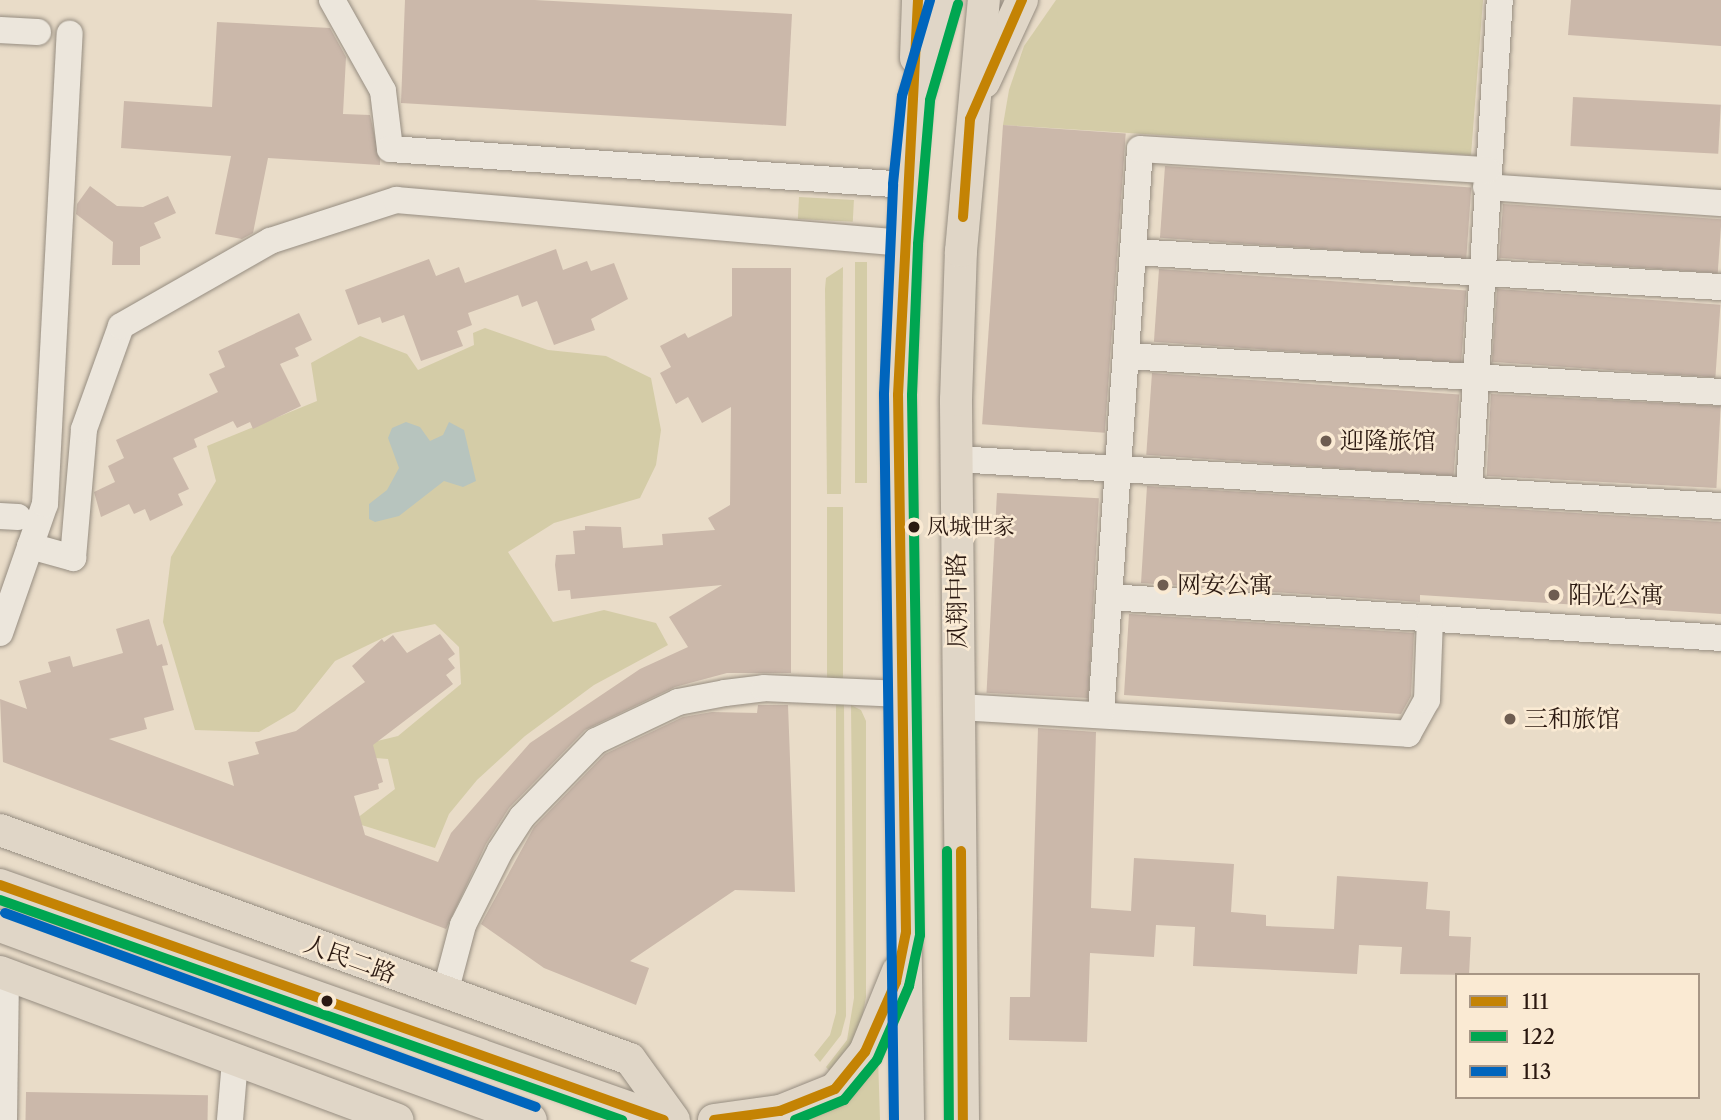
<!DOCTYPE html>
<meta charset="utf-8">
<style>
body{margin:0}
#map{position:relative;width:1721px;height:1120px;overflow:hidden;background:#e9dcc8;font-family:"Libre Caslon Text","Noto Serif SC",serif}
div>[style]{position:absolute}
.green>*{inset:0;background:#d4cca7;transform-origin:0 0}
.water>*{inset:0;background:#b7c4be}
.building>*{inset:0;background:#cbb8aa;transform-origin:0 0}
.roads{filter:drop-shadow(0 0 2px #968d81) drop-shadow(0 0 2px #968d81)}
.minor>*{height:26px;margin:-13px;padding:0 13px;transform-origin:13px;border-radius:13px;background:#ece6dc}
.major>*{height:32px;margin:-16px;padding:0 16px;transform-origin:16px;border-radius:16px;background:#e0d6c7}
.bus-1>*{height:10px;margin:-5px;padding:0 5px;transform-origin:5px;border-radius:5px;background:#c48304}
.bus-2>*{height:10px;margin:-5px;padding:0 5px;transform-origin:5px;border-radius:5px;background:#00a651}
.bus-3>*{height:10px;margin:-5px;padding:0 5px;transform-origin:5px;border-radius:5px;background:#0065bd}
.dots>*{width:19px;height:19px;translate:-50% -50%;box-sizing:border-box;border:4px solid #faead3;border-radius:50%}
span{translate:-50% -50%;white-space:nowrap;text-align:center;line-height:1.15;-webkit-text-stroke:5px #faead3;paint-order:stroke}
.bus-label{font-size:22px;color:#2b1911}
.left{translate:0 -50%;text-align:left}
.poi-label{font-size:24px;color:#2b1911}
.street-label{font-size:24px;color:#2b1911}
.legend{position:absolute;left:1455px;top:973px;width:245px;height:126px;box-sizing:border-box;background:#faead3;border:2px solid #a79685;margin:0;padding:9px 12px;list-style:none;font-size:21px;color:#2b1911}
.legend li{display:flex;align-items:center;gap:14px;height:35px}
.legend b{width:35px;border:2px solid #a79685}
</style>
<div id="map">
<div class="green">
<i style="clip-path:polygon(1056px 0,1483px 0,1471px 155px,1003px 125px,1009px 90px,1024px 46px)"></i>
<i style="left:799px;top:197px;width:55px;height:22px;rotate:3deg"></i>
<i style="left:855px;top:262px;width:12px;height:221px"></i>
<i style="clip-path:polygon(843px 267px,841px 494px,827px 494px,825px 289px,826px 278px)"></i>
<i style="clip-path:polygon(485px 328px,548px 350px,606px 356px,651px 378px,661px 430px,656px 465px,640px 498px,554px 523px,508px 552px,553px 622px,604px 610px,656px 623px,668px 645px,594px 685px,525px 736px,477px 780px,449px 814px,435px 848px,352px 822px,395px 789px,388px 759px,363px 757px,369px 743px,398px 736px,461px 684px,459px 647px,435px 624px,393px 633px,335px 661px,295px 711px,259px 732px,195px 730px,163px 622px,171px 557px,216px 481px,207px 446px,317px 401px,311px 363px,360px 336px,407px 354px,418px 370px,474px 345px,473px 333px)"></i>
<i style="left:827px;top:507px;width:16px;height:173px"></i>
<i style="clip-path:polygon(836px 704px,844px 704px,846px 1016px,841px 1035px,820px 1062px,814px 1055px,830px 1035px,836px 1013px)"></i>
<i style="clip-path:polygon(851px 705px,861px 710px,866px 721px,866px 997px,858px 1042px,833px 1075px,826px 1067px,847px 1040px,854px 998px)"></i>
<i style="clip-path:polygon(878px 1057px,880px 1120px,770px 1120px)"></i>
</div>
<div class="water">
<i style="clip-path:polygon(406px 422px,420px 427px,430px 441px,443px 435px,449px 422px,464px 430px,476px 481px,463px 487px,444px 481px,399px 516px,375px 522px,369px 519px,369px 504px,387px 490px,399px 468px,388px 438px,392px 428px)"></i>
</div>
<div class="building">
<i style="clip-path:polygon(405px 0,535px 0,792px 14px,786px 126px,401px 103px)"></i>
<i style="clip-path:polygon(1571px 0,1721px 0,1721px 46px,1568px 35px)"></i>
<i style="clip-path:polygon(217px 22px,330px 28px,346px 57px,343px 114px,370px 115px,380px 160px,380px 165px,268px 158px,253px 233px,242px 239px,215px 234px,231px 156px,121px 148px,124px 101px,212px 107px)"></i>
<i style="left:1573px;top:97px;width:148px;height:49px;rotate:3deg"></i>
<i style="left:1003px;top:125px;width:123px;height:300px;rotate:4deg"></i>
<i style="left:1165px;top:166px;width:307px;height:72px;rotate:4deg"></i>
<i style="clip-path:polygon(90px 186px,117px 206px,143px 207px,168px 196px,176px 213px,154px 223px,161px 238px,140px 247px,140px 265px,112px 265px,113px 242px,76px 214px,77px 204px)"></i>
<i style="left:1503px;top:204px;width:219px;height:54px;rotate:4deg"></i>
<i style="clip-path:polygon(556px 249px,563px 270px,587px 261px,591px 271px,614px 263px,628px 299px,591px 319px,595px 330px,554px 345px,537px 301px,522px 307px,518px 295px,468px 313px,472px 325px,457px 331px,463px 346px,421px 361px,404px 315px,382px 323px,380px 317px,358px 325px,345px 290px,429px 259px,436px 276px,459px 267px,465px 283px)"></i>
<i style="clip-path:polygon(732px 268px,791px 268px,791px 673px,727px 673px,675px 687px,585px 730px,509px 808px,486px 844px,446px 929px,3px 762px,0 699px,27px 709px,19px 681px,51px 672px,48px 662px,70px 656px,73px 667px,123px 653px,116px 629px,149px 619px,157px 646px,162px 644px,168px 665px,162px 666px,174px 710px,144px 718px,147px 729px,109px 739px,234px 786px,228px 762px,259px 754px,255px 742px,296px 731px,365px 682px,352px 666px,382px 639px,384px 642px,393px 635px,407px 653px,440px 634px,455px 654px,448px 659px,455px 668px,446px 675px,453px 684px,373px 745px,383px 782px,378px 784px,379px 789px,354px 796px,365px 835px,438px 862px,451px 833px,530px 743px,640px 669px,688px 647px,669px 617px,722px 585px,571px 599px,570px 590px,558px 591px,555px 565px,556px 555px,575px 554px,573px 531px,585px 530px,585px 526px,621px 527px,623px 548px,663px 545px,662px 534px,715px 530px,708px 518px,730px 505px,731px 407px,702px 423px,688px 397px,676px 404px,660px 373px,671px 367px,660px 346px,685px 333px,688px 338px,732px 316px)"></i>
<i style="left:1159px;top:269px;width:308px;height:73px;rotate:4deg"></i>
<i style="left:1497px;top:289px;width:224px;height:73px;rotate:4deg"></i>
<i style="clip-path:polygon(299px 313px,312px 340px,295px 348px,299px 356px,280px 364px,301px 406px,253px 429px,250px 422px,237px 428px,233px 421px,194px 439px,197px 447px,173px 458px,189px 489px,178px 494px,183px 505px,150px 521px,145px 509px,134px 514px,129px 504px,101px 517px,94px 492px,115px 482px,108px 466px,124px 458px,116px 440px,218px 392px,209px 374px,225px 367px,218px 351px)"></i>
<i style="left:1152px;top:373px;width:308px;height:82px;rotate:4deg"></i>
<i style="left:1491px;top:394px;width:230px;height:82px;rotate:3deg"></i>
<i style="clip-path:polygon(1147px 486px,1721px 522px,1721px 614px,1420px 595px,1420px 602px,1141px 583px)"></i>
<i style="left:997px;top:493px;width:102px;height:200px;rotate:3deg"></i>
<i style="clip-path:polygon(1129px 614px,1414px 633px,1411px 696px,1401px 714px,1124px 695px)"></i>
<i style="clip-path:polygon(758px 705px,788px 705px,795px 892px,735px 890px,630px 961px,649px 968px,636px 1005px,544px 968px,481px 924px,534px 827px,605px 754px,683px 717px,712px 712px,757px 713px)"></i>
<i style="clip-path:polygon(1038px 728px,1096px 732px,1091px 908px,1131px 911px,1134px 858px,1234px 864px,1231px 912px,1266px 915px,1266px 926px,1334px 929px,1337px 876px,1428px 882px,1426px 909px,1450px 911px,1449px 936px,1471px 937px,1469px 975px,1400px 974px,1402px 947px,1359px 945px,1357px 974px,1193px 966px,1195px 927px,1156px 925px,1154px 957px,1090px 953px,1087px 1042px,1009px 1040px,1010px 997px,1030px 997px)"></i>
<i style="left:26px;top:1092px;width:182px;height:28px;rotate:1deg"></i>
</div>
<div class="roads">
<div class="minor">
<i style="left:332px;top:0;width:104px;rotate:60.7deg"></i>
<i style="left:383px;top:91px;width:58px;rotate:83.1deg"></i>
<i style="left:390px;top:149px;width:518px;rotate:3.98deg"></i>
<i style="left:0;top:30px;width:38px;rotate:3deg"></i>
<i style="left:1486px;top:187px;width:236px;rotate:3.9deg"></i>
<i style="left:1133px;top:252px;width:589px;rotate:3.41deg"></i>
<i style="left:1126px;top:356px;width:596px;rotate:3.46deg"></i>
<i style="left:956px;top:459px;width:766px;rotate:3.52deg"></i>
<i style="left:1469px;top:490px;width:491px;rotate:-86.4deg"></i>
<i style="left:0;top:516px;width:18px;rotate:3deg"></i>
<i style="left:30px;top:546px;width:45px;rotate:15.6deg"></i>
<i style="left:73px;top:558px;width:129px;rotate:-85.1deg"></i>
<i style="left:84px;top:429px;width:109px;rotate:-70.2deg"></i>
<i style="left:121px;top:326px;width:172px;rotate:-29.7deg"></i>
<i style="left:270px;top:241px;width:133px;rotate:-18deg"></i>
<i style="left:396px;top:200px;width:510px;rotate:4.84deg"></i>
<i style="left:1109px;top:597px;width:613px;rotate:3.83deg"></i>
<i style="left:0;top:633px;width:137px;rotate:-70.8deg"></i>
<i style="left:45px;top:504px;width:471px;rotate:-87deg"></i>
<i style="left:959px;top:707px;width:450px;rotate:3.4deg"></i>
<i style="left:1408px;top:734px;width:39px;rotate:-61deg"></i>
<i style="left:1427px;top:700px;width:81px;rotate:-87.9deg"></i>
<i style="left:1101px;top:713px;width:565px;rotate:-86.04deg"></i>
<i style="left:1140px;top:149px;width:348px;rotate:3.5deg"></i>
<i style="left:445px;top:993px;width:70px;rotate:-75.2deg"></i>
<i style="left:463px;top:925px;width:83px;rotate:-63.4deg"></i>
<i style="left:500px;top:851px;width:40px;rotate:-57.1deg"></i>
<i style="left:522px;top:817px;width:106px;rotate:-45.8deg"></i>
<i style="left:596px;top:741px;width:91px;rotate:-25.4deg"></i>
<i style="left:678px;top:702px;width:48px;rotate:-10.8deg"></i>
<i style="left:725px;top:693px;width:39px;rotate:-7deg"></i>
<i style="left:764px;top:688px;width:138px;rotate:2.5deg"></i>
<i style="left:4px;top:1120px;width:146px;rotate:-89.2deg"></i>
<i style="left:230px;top:1120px;width:60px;rotate:-85.2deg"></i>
</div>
<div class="major">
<i style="left:916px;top:58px;width:58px;rotate:-88deg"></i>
<i style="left:984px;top:82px;width:90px;rotate:-65.1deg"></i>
<i style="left:0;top:830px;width:670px;rotate:19.98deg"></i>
<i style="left:630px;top:1059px;width:75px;rotate:54.2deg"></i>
<i style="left:0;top:885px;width:704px;rotate:19.49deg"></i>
<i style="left:0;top:926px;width:565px;rotate:20.07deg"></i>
<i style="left:0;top:972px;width:424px;rotate:20.4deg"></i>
<i style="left:714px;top:1120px;width:67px;rotate:-7.8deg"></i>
<i style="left:780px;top:1111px;width:59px;rotate:-21.8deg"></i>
<i style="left:835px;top:1089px;width:48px;rotate:-51deg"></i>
<i style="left:865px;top:1052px;width:87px;rotate:-67.8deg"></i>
<i style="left:908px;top:1120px;width:725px;rotate:-90.79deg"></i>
<i style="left:898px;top:395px;width:210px;rotate:-87.5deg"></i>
<i style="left:907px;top:185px;width:88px;rotate:-84.2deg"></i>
<i style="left:916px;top:97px;width:101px;rotate:-73.4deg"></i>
<i style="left:963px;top:1120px;width:720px;rotate:-90.56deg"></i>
<i style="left:956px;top:400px;width:149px;rotate:-88.1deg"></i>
<i style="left:961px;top:251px;width:252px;rotate:-84.8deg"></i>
</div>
</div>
<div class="bus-1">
<i style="left:963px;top:217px;width:98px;rotate:-85.9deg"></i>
<i style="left:970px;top:119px;width:130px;rotate:-66.4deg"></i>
<i style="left:961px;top:851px;width:269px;rotate:89.6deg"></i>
<i style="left:0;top:885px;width:704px;rotate:19.49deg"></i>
<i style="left:714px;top:1120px;width:67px;rotate:-7.8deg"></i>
<i style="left:780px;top:1111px;width:59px;rotate:-21.8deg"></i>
<i style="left:835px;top:1089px;width:48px;rotate:-51deg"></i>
<i style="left:865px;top:1052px;width:77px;rotate:-66.1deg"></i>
<i style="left:896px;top:982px;width:51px;rotate:-78.7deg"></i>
<i style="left:906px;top:932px;width:537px;rotate:-90.85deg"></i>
<i style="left:898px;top:395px;width:396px;rotate:-87.1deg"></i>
</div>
<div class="bus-2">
<i style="left:947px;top:851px;width:269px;rotate:89.6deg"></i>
<i style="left:0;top:900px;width:660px;rotate:19.48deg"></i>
<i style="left:795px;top:1120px;width:53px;rotate:-22.2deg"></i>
<i style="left:844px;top:1100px;width:52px;rotate:-50.5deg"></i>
<i style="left:877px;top:1060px;width:81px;rotate:-66.6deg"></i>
<i style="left:909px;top:986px;width:52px;rotate:-77.8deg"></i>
<i style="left:920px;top:935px;width:540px;rotate:-90.85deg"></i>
<i style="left:912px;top:395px;width:151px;rotate:-87.7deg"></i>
<i style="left:918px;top:244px;width:144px;rotate:-85.2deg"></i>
<i style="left:930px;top:100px;width:100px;rotate:-73.7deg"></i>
</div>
<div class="bus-3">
<i style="left:5px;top:913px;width:565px;rotate:20.07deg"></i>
<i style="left:894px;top:1120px;width:726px;rotate:-90.79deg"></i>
<i style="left:884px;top:394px;width:210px;rotate:-87.5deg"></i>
<i style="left:893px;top:184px;width:88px;rotate:-84.2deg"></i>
<i style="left:902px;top:96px;width:100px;rotate:-73.7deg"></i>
</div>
<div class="dots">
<i style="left:1326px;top:441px;background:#6e5d51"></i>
<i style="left:914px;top:527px;background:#2b1911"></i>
<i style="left:1163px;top:585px;background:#6e5d51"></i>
<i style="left:1554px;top:595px;background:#6e5d51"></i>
<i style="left:1510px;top:719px;background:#6e5d51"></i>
<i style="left:327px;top:1001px;background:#2b1911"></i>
</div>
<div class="bus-label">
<span class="left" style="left:927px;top:527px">凤城世家</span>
</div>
<div class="poi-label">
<span class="left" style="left:1340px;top:441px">迎隆旅馆</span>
<span class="left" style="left:1177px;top:585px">网安公寓</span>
<span class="left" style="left:1568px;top:595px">阳光公寓</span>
<span class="left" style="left:1524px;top:719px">三和旅馆</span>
</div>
<div class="street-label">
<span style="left:957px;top:601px;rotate:-91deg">凤翔中路</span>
<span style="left:350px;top:959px;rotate:20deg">人民二路</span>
</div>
<ul class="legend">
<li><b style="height:9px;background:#c48304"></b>111</li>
<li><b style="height:9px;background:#00a651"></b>122</li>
<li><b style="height:9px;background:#0065bd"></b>113</li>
</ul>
</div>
